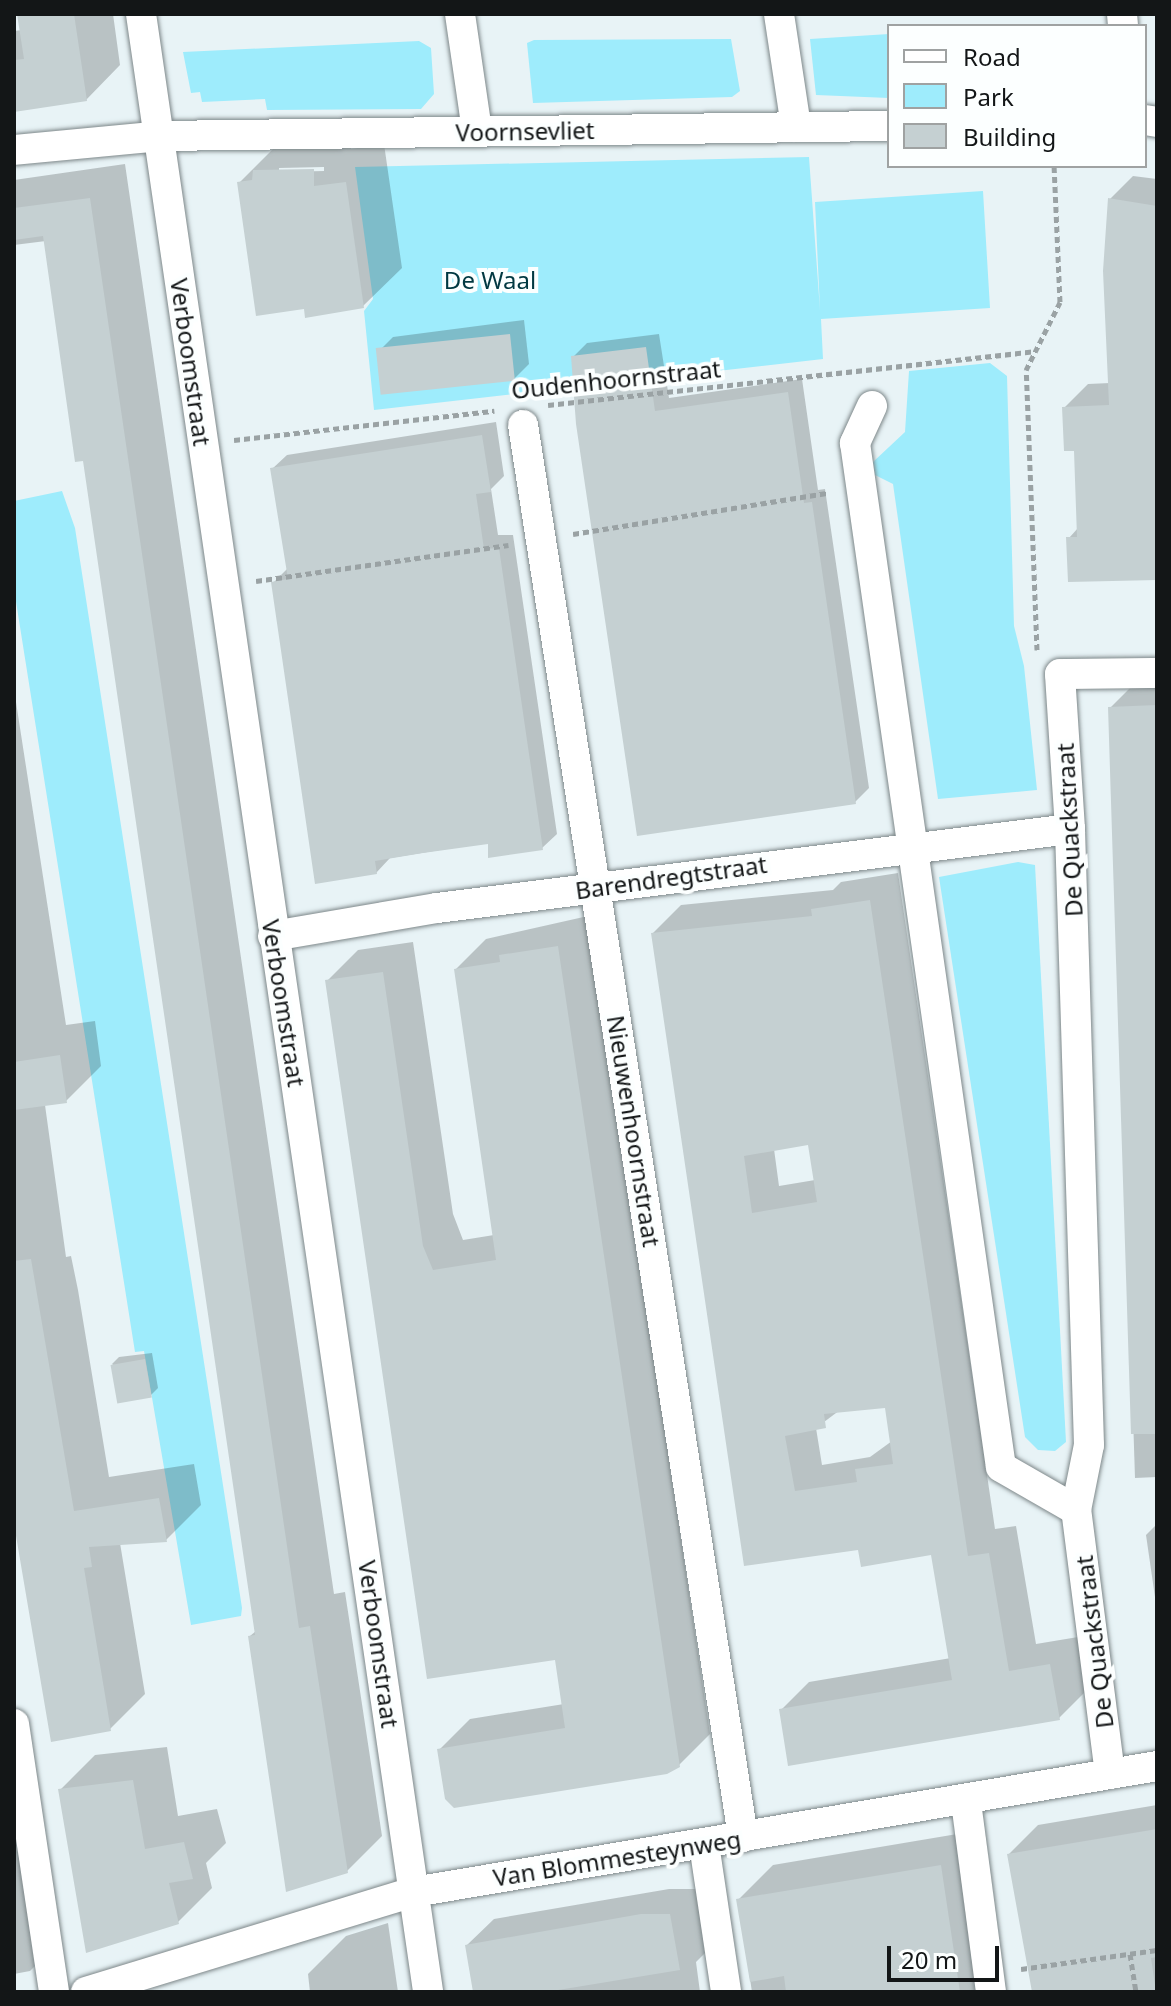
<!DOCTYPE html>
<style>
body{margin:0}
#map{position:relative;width:1171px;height:2006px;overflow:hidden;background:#e8f3f6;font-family:"Noto Sans",sans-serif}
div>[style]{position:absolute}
.green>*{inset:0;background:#9eecfc}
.shadow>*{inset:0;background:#0003}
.building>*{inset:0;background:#c5d0d2;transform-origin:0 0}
.path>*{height:5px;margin-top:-2.5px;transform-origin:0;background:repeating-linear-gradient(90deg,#9aa2a4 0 6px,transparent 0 10px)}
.roads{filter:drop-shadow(0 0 2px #7d8789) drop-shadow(0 0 2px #7d8789)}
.minor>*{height:30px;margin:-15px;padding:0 15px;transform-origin:15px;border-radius:15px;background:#fff}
span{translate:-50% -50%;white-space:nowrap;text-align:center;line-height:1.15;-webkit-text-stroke:8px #fcffff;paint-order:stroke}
.street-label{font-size:24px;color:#131617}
.park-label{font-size:24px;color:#023942}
.frame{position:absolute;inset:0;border:16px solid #131617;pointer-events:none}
.legend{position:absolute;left:887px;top:24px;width:260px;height:144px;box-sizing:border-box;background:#fcffff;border:2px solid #9fa2a2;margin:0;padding:10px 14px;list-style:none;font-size:24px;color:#131617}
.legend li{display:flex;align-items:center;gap:16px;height:40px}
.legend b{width:40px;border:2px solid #9fa2a2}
.scale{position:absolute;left:887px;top:1946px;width:112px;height:36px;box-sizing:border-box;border:4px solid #131617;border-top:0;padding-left:10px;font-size:24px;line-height:28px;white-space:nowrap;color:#131617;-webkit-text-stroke:6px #fcffff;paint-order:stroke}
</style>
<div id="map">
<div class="green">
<i style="clip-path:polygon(889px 34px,889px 98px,816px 95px,810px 39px)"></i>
<i style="clip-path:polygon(731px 39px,740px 91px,732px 97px,533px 103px,527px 43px,534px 40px)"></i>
<i style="clip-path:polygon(419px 41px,431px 48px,434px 94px,421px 109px,267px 110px,265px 99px,202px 102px,200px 92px,191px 93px,183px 52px)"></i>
<i style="clip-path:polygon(809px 157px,820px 310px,815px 202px,983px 191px,990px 308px,821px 319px,823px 359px,374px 410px,364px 311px,373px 299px,355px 167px)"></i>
<i style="clip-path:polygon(990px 363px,1007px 376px,1014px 626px,1024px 666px,1037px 790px,938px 799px,893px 484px,875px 475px,873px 462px,905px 432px,909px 371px)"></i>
<i style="clip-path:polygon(62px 491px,75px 528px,242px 1608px,241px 1616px,191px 1625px,144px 1351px,135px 1352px,14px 589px,14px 501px)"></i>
<i style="clip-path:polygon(1018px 862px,1035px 865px,1066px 1442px,1055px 1451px,1038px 1450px,1025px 1437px,939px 877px)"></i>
</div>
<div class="shadow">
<i style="clip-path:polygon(20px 14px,113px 14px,120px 65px,86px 100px,14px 110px,14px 31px,22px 30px)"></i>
<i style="clip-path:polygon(evenodd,352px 131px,351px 149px,384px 144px,402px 268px,363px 306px,239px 183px,278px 144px,352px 131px,324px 167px,324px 171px,279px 172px,279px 168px,324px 167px)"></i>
<i style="clip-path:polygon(125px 164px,334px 1594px,345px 1592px,382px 1836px,347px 1871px,250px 1636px,256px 1631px,85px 459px,46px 241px,14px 245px,14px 180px)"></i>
<i style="clip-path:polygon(1133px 176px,1157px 179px,1157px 578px,1069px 538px,1078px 528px,1076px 449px,1064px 408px,1088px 384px,1110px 383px,1110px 199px)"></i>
<i style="clip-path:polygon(524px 320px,529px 364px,514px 379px,378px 352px,393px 337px)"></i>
<i style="clip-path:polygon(659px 334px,669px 398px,802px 379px,818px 490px,825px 489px,869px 788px,855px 802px,573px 357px,587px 343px)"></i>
<i style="clip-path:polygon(496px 422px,504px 476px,491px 489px,498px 535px,513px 535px,557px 834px,542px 848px,490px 842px,390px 858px,376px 873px,273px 583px,288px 568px,272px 469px,287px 455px)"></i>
<i style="clip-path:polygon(1138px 680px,1157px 680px,1157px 1477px,1135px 1478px,1110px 708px)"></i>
<i style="clip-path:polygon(14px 689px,66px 1025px,95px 1021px,101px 1066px,66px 1101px,45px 1105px,66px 1257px,71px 1256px,78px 1290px,109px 1477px,194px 1464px,201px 1505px,166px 1540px,120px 1543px,145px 1694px,110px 1729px,14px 1513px)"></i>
<i style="clip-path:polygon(evenodd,898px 873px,995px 1529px,1016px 1526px,1036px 1644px,1078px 1637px,1087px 1690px,1059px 1718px,781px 1710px,809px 1682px,951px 1658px,933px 1552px,860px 1548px,746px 1564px,653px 933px,681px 905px,833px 890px,841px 882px,898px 873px,810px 1143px,815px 1180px,779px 1186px,774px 1149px,810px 1143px,898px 873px,887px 1405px,892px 1441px,870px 1457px,822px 1465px,816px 1428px,840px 1410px,887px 1405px)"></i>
<i style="clip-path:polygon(588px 916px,710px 1734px,679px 1765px,439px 1750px,470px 1719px,564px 1704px,557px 1657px,327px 981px,358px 950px,413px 942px,453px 1214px,463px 1240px,494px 1235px,456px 969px,486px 939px)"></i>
<i style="clip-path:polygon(152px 1353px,158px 1388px,151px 1395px,112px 1364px,119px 1357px)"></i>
<i style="clip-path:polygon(1157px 1524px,1157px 1611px,1146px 1535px)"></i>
<i style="clip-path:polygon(167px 1747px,178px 1816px,217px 1809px,226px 1843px,206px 1863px,212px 1888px,178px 1922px,61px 1789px,95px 1755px)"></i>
<i style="clip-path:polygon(14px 1775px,53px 1948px,30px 1971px,14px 1974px)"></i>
<i style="clip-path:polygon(1157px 1805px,1157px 1992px,1033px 1992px,1009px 1854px,1038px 1825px)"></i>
<i style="clip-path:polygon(975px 1831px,999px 1992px,752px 1992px,738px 1900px,773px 1865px)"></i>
<i style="clip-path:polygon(669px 1889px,696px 1889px,707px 1951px,696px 1962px,700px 1992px,475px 1992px,467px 1945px,494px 1919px)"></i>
<i style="clip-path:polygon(388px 1923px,398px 1992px,310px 1992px,308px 1974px,346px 1936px)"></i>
</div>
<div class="building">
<i style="clip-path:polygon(17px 14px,74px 14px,87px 101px,14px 112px,14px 60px,24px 59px)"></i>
<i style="clip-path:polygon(314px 169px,314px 186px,346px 182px,364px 308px,305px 318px,304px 309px,256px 316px,237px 182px,252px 180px,253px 170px)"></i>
<i style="clip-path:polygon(90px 198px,299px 1628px,310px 1626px,348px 1873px,286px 1892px,248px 1636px,255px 1635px,83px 461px,75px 462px,43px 236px,14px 240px,14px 208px)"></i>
<i style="clip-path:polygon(1108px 198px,1157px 206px,1157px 580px,1068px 582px,1066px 537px,1077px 537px,1074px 451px,1064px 451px,1062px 407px,1109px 405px,1103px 271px)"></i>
<i style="left:510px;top:334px;width:47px;height:135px;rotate:84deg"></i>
<i style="clip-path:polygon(646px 347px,655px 411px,788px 392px,804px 503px,812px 502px,856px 804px,637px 836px,576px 424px,571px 356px)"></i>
<i style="clip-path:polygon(482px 435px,491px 492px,476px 494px,484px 549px,499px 548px,543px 850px,488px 858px,488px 844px,423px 853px,375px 861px,377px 874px,315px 884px,271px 582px,288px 579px,270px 468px)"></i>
<i style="clip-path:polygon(1157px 705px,1157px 1434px,1131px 1434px,1108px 707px)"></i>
<i style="clip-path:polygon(evenodd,870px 900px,968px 1556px,989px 1553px,1009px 1671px,1050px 1664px,1060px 1720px,788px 1766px,779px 1709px,952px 1680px,931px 1555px,861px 1567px,858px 1550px,744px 1566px,651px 933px,812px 916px,811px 909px,870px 900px,808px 1145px,817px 1202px,752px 1213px,744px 1156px,808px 1145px,870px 900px,885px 1408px,893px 1464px,855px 1469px,857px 1482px,795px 1491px,785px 1436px,826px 1428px,824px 1414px,885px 1408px)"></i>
<i style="clip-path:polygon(558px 946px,680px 1767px,667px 1774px,454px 1808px,445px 1799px,437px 1749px,565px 1728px,555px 1660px,427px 1679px,325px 980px,383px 972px,423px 1246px,433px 1270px,496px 1260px,454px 969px,500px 962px,499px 955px)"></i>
<i style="clip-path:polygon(60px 1055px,67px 1103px,14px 1110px,14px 1062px)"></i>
<i style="clip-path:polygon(31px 1259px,74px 1511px,159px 1498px,167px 1542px,89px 1547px,92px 1567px,84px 1568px,111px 1731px,51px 1742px,14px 1524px,14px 1261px)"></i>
<i style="left:145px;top:1359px;width:39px;height:35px;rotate:80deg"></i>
<i style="clip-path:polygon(133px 1780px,145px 1849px,184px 1842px,193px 1879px,169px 1883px,179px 1924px,86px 1953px,58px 1789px)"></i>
<i style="clip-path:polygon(1157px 1829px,1157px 1957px,1151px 1958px,1156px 1992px,1032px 1992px,1007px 1854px)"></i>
<i style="clip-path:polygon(941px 1865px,960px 1992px,786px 1992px,784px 1976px,750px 1982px,736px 1899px)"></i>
<i style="clip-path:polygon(641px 1914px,670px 1914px,680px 1970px,546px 1992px,473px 1992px,465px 1945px)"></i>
</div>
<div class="path">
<i style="left:548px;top:405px;width:489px;rotate:-6.3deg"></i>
<i style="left:234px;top:440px;width:262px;rotate:-6.4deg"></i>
<i style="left:573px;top:534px;width:257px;rotate:-9.2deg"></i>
<i style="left:256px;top:581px;width:255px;rotate:-8.1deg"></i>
<i style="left:1037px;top:650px;width:280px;rotate:-92.2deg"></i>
<i style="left:1026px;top:370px;width:76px;rotate:-63.4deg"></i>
<i style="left:1060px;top:302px;width:136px;rotate:-92.5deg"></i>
<i style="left:1130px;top:1954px;width:38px;rotate:81deg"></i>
<i style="left:1021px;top:1969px;width:137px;rotate:-8deg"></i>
</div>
<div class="roads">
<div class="minor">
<i style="left:141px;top:14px;width:1999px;rotate:81.74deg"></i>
<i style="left:460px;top:14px;width:118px;rotate:81.7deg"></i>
<i style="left:779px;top:14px;width:114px;rotate:81.4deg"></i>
<i style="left:1122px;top:14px;width:12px;rotate:85deg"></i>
<i style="left:1145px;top:120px;width:12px;rotate:9deg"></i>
<i style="left:14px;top:150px;width:148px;rotate:-5.4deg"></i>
<i style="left:161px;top:136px;width:728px;rotate:-0.79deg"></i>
<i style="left:872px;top:406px;width:41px;rotate:114.7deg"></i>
<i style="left:855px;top:443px;width:1034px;rotate:81.89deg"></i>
<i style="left:1001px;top:1467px;width:86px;rotate:29.8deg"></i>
<i style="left:523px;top:425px;width:1429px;rotate:81.14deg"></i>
<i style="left:273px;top:936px;width:166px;rotate:-9.7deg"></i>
<i style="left:437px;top:908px;width:638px;rotate:-7.11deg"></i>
<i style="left:14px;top:1724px;width:271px;rotate:81.5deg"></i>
<i style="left:1110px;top:1774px;width:266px;rotate:-97.3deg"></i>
<i style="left:1076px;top:1510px;width:66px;rotate:-78.7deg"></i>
<i style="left:1089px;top:1445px;width:616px;rotate:-91.77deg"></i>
<i style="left:1070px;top:829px;width:155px;rotate:-93.7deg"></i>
<i style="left:1060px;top:674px;width:97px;rotate:-0.6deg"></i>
<i style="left:966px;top:1802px;width:192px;rotate:82.5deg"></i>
<i style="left:704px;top:1844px;width:150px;rotate:81.5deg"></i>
<i style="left:86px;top:1992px;width:343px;rotate:-17deg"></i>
<i style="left:414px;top:1892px;width:754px;rotate:-9.62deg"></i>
</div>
</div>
<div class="street-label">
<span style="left:525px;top:131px;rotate:-1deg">Voornsevliet</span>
<span style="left:191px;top:362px;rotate:82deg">Verboomstraat</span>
<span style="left:616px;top:379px;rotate:-6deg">Oudenhoornstraat</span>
<span style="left:1069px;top:830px;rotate:-93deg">De Quackstraat</span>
<span style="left:671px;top:877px;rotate:-8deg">Barendregtstraat</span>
<span style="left:284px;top:1003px;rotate:81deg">Verboomstraat</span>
<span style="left:634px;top:1131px;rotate:81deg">Nieuwenhoornstraat</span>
<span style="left:1094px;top:1642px;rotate:-97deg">De Quackstraat</span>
<span style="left:379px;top:1644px;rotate:82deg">Verboomstraat</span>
<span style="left:617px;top:1858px;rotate:-9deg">Van Blommesteynweg</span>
</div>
<div class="park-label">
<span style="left:490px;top:280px">De Waal</span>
</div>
<div class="frame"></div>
<ul class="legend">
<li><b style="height:10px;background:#fff"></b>Road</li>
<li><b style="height:22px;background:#9eecfc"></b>Park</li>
<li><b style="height:22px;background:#c5d0d2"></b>Building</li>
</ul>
<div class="scale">20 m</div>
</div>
